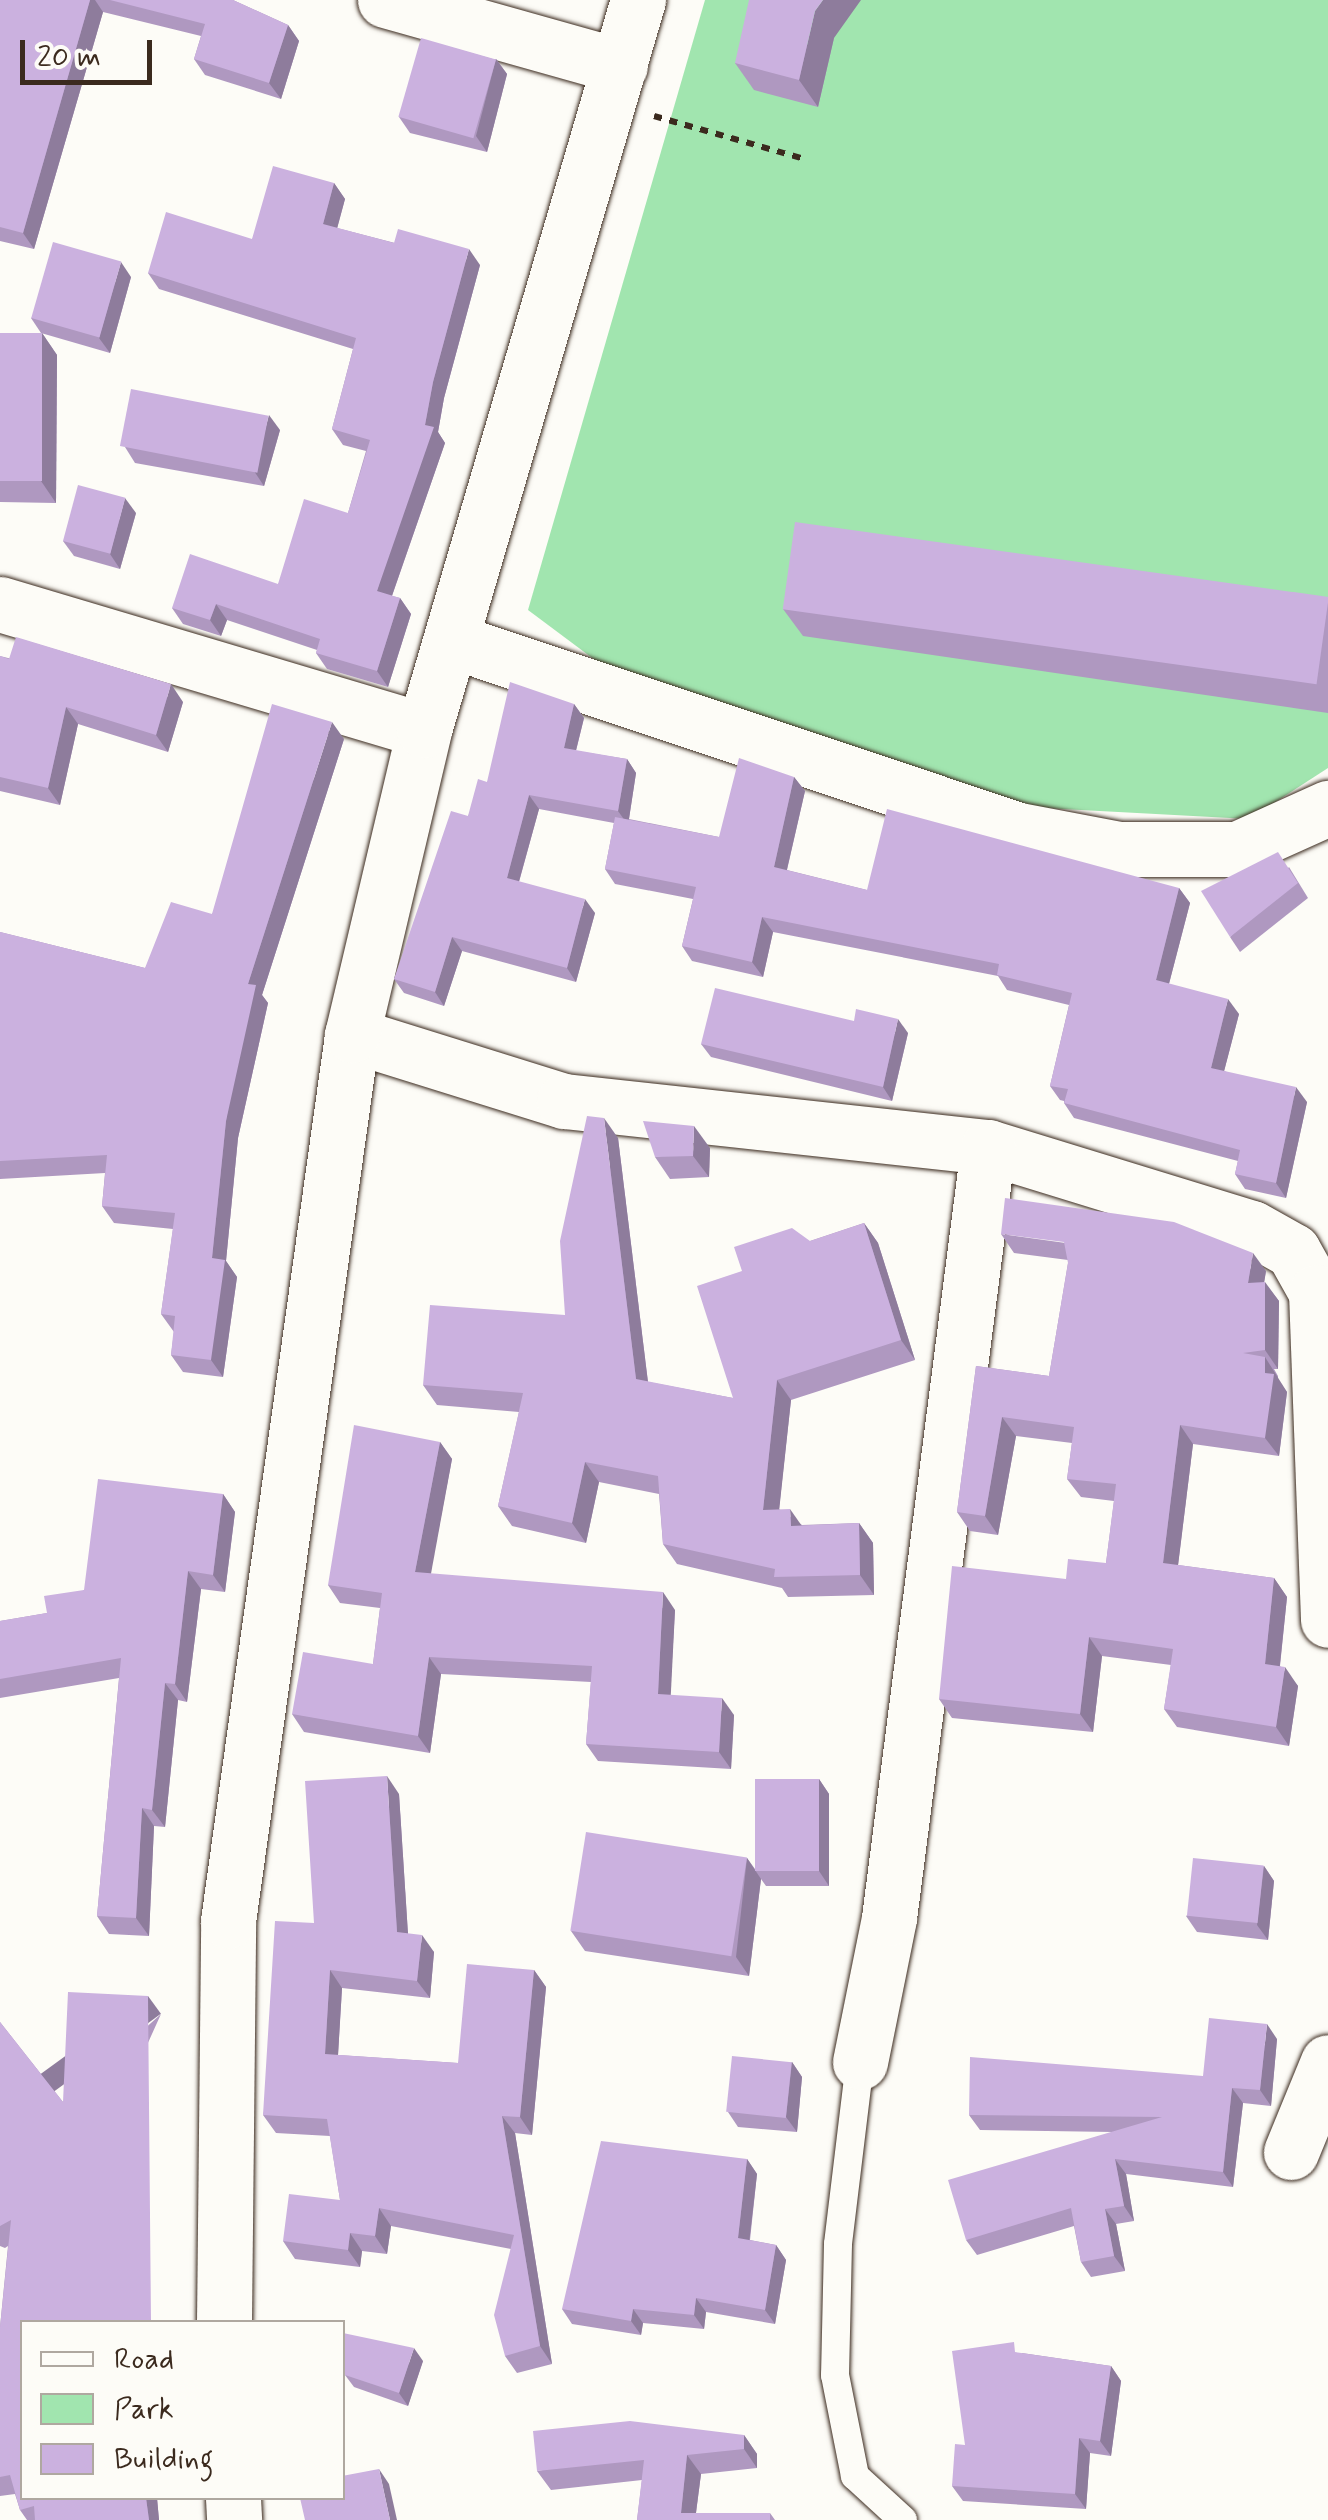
<!DOCTYPE html>
<style>
body{margin:0}
#map{position:relative;width:1328px;height:2520px;overflow:hidden;background:#fdfcf7;font-family:Mynerve,sans-serif}
div>[style]{position:absolute}
.green>*{inset:0;background:#a1e5af}
.path>*{height:6px;margin-top:-3px;transform-origin:0;background:repeating-linear-gradient(90deg,#3b2a1e 0 8px,transparent 0 16px)}
.roads{filter:drop-shadow(0 0 2px #3b2a1e) drop-shadow(0 0 2px #3b2a1e)}
.service>*{height:28px;margin:-14px;padding:0 14px;transform-origin:14px;border-radius:14px;background:#fdfcf7}
.minor>*{height:55px;margin:-27.5px;padding:0 27.5px;transform-origin:27.5px;border-radius:27.5px;background:#fdfcf7}
.tertiary>*{height:55px;margin:-27.5px;padding:0 27.5px;transform-origin:27.5px;border-radius:27.5px;background:#fdfcf7}
.wall>*{inset:0;background:#af98c0}
.shaded-wall>*{inset:0;background:#8e7c9c;transform-origin:0 0}
.building>*{inset:0;background:#cbb1df;transform-origin:0 0}
span{translate:-50% -50%;white-space:nowrap;text-align:center;line-height:1.15;-webkit-text-stroke:8px #fdfcf7;paint-order:stroke}
.legend{position:absolute;left:20px;top:2320px;width:325px;height:180px;box-sizing:border-box;background:#fdfcf7;border:2px solid #afa8a0;margin:0;padding:12px 18px;list-style:none;font-size:30px;color:#3b2a1e}
.legend li{display:flex;align-items:center;gap:20px;height:50px}
.legend b{width:50px;border:2px solid #afa8a0}
.scale{position:absolute;left:20px;top:40px;width:132px;height:45px;box-sizing:border-box;border:5px solid #3b2a1e;border-top:0;padding-left:12px;font-size:30px;line-height:35px;white-space:nowrap;color:#3b2a1e;-webkit-text-stroke:8px #fdfcf7;paint-order:stroke}
</style>
<div id="map">
<div class="green">
<i style="clip-path:polygon(705px 0,1328px 0,1328px 768px,1249px 819px,1025px 807px,607px 669px,528px 610px)"></i>
</div>
<div class="path">
<i style="left:654px;top:116px;width:157px;rotate:15.9deg"></i>
</div>
<div class="roads">
<div class="service">
<i style="left:860px;top:2062px;width:183px;rotate:96.9deg"></i>
<i style="left:838px;top:2244px;width:131px;rotate:91.3deg"></i>
<i style="left:835px;top:2375px;width:103px;rotate:78.8deg"></i>
<i style="left:855px;top:2476px;width:65px;rotate:42.5deg"></i>
</div>
<div class="minor">
<i style="left:385px;top:0;width:244px;rotate:15.7deg"></i>
<i style="left:0;top:604px;width:442px;rotate:16.6deg"></i>
<i style="left:453px;top:641px;width:597px;rotate:18.47deg"></i>
<i style="left:1019px;top:830px;width:102px;rotate:10.8deg"></i>
<i style="left:1119px;top:849px;width:118px"></i>
<i style="left:1237px;top:849px;width:100px;rotate:-24.3deg"></i>
<i style="left:352px;top:1035px;width:222px;rotate:17.3deg"></i>
<i style="left:564px;top:1101px;width:426px;rotate:6.2deg"></i>
<i style="left:988px;top:1147px;width:276px;rotate:17.1deg"></i>
<i style="left:1252px;top:1228px;width:47px;rotate:29.3deg"></i>
<i style="left:1293px;top:1251px;width:47px;rotate:60.7deg"></i>
<i style="left:1316px;top:1292px;width:328px;rotate:87.9deg"></i>
<i style="left:860px;top:2062px;width:147px;rotate:-78.6deg"></i>
<i style="left:889px;top:1918px;width:777px;rotate:-82.68deg"></i>
<i style="left:1291px;top:2152px;width:97px;rotate:-67.7deg"></i>
</div>
<div class="tertiary">
<i style="left:224px;top:2322px;width:401px;rotate:-89.4deg"></i>
<i style="left:228px;top:1921px;width:895px;rotate:-82.03deg"></i>
<i style="left:352px;top:1035px;width:313px;rotate:-76.7deg"></i>
<i style="left:424px;top:730px;width:761px;rotate:-73.66deg"></i>
<i style="left:233px;top:2498px;width:22px;rotate:87deg"></i>
</div>
</div>
<div class="wall">
<i style="clip-path:polygon(0 0,233px 0,288px 25px,299px 41px,281px 99px,205px 75px,194px 59px,201px 36px,103px 12px,34px 249px,0 241px)"></i>
<i style="clip-path:polygon(834px 38px,818px 107px,754px 90px,735px 63px)"></i>
<i style="clip-path:polygon(496px 59px,507px 74px,487px 152px,410px 133px,399px 117px)"></i>
<i style="clip-path:polygon(334px 183px,345px 199px,337px 228px,480px 265px,444px 398px,438px 432px,445px 443px,392px 596px,400px 598px,411px 614px,388px 687px,327px 669px,316px 653px,317px 650px,227px 620px,221px 636px,183px 624px,172px 608px,278px 584px,348px 513px,366px 451px,343px 445px,332px 429px,353px 349px,159px 289px,148px 273px,252px 239px)"></i>
<i style="clip-path:polygon(131px 277px,110px 353px,41px 333px,31px 318px)"></i>
<i style="clip-path:polygon(0 333px,42px 333px,57px 355px,56px 503px,0 502px)"></i>
<i style="clip-path:polygon(280px 430px,264px 486px,135px 463px,125px 447px)"></i>
<i style="clip-path:polygon(136px 513px,120px 569px,74px 556px,63px 541px)"></i>
<i style="clip-path:polygon(1328px 599px,1328px 713px,803px 636px,783px 609px)"></i>
<i style="clip-path:polygon(0 656px,183px 702px,168px 752px,78px 724px,60px 805px,0 791px)"></i>
<i style="clip-path:polygon(574px 704px,584px 718px,576px 751px,627px 759px,636px 773px,629px 819px,719px 837px,794px 777px,805px 791px,787px 870px,867px 890px,1179px 888px,1190px 903px,1169px 984px,1239px 1014px,1224px 1071px,1307px 1102px,1286px 1198px,1245px 1189px,1235px 1174px,1238px 1161px,1074px 1118px,1064px 1103px,1064px 1101px,1060px 1100px,1050px 1086px,1069px 1005px,1007px 990px,998px 976px,773px 932px,763px 977px,692px 961px,682px 946px,693px 899px,615px 884px,605px 869px,614px 823px,539px 809px,519px 882px,595px 913px,576px 982px,462px 951px,444px 1006px,404px 993px,394px 979px,468px 816px,487px 782px)"></i>
<i style="clip-path:polygon(344px 739px,262px 995px,268px 1003px,238px 1138px,226px 1261px,237px 1277px,223px 1377px,183px 1372px,171px 1355px,174px 1332px,161px 1314px,173px 1229px,114px 1223px,102px 1206px,105px 1173px,0 1179px,0 932px,145px 968px,212px 914px)"></i>
<i style="clip-path:polygon(1289px 867px,1308px 898px,1240px 952px,1230px 937px)"></i>
<i style="clip-path:polygon(908px 1033px,892px 1101px,711px 1057px,701px 1044px)"></i>
<i style="clip-path:polygon(618px 1138px,648px 1382px,733px 1398px,742px 1271px,810px 1241px,864px 1223px,878px 1243px,915px 1360px,791px 1400px,779px 1509px,802px 1525px,859px 1523px,873px 1543px,874px 1595px,788px 1597px,782px 1588px,677px 1564px,663px 1544px,659px 1494px,599px 1482px,586px 1543px,512px 1526px,498px 1506px,519px 1412px,437px 1405px,423px 1385px,565px 1315px)"></i>
<i style="clip-path:polygon(710px 1148px,709px 1177px,670px 1179px,655px 1157px)"></i>
<i style="clip-path:polygon(1001px 1234px,1266px 1271px,1264px 1282px,1279px 1301px,1278px 1369px,1274px 1369px,1278px 1376px,1278px 1380px,1287px 1392px,1279px 1456px,1193px 1444px,1178px 1565px,1274px 1578px,1287px 1597px,1280px 1666px,1298px 1686px,1289px 1746px,1177px 1727px,1164px 1709px,1171px 1665px,1102px 1656px,1093px 1732px,952px 1718px,939px 1699px,1066px 1579px,1106px 1563px,1114px 1501px,1081px 1497px,1067px 1479px,1072px 1443px,1016px 1436px,998px 1535px,970px 1531px,957px 1512px,976px 1366px,1049px 1376px,1068px 1263px,1068px 1260px,1014px 1253px)"></i>
<i style="clip-path:polygon(440px 1442px,452px 1459px,430px 1574px,675px 1610px,670px 1695px,734px 1715px,731px 1769px,598px 1761px,586px 1744px,591px 1682px,441px 1674px,430px 1753px,304px 1732px,292px 1714px,373px 1664px,380px 1608px,340px 1603px,328px 1585px)"></i>
<i style="clip-path:polygon(223px 1494px,235px 1512px,225px 1592px,201px 1589px,187px 1702px,178px 1700px,165px 1827px,154px 1826px,149px 1936px,109px 1934px,97px 1916px,119px 1678px,0 1698px,0 1621px,47px 1613px,84px 1590px)"></i>
<i style="clip-path:polygon(819px 1779px,829px 1794px,829px 1886px,766px 1886px,761px 1879px,749px 1976px,585px 1951px,571px 1931px,747px 1858px,755px 1869px)"></i>
<i style="clip-path:polygon(399px 1794px,408px 1934px,434px 1952px,430px 1998px,342px 1988px,338px 2055px,458px 2063px,534px 1970px,546px 1987px,532px 2135px,515px 2133px,552px 2364px,517px 2373px,505px 2356px,511px 2249px,391px 2226px,387px 2254px,362px 2251px,360px 2267px,295px 2259px,283px 2241px,340px 2200px,330px 2136px,276px 2133px,263px 2115px,314px 1923px)"></i>
<i style="clip-path:polygon(1264px 1866px,1274px 1881px,1268px 1940px,1197px 1932px,1186px 1916px)"></i>
<i style="clip-path:polygon(161px 2014px,22px 2322px,22px 2498px,157px 2498px,159px 2520px,27px 2520px,20px 2510px,15px 2494px,0 2496px,0 2327px,8px 2246px,5px 2248px,0 2246px,0 2022px,63px 2102px)"></i>
<i style="clip-path:polygon(1277px 2039px,1271px 2106px,1243px 2103px,1233px 2187px,1126px 2174px,1134px 2221px,1116px 2224px,1125px 2271px,1091px 2277px,1081px 2262px,1074px 2226px,977px 2255px,966px 2240px,1113px 2132px,980px 2130px,969px 2115px,1203px 2076px)"></i>
<i style="clip-path:polygon(792px 2062px,802px 2077px,797px 2132px,738px 2127px,728px 2112px)"></i>
<i style="clip-path:polygon(747px 2159px,757px 2174px,750px 2240px,776px 2245px,786px 2260px,775px 2324px,706px 2312px,704px 2329px,643px 2323px,641px 2335px,572px 2324px,562px 2309px)"></i>
<i style="clip-path:polygon(1022px 2353px,1111px 2366px,1121px 2381px,1111px 2456px,1090px 2453px,1086px 2509px,963px 2501px,952px 2486px,965px 2445px)"></i>
<i style="clip-path:polygon(423px 2361px,408px 2406px,354px 2387px,345px 2375px)"></i>
<i style="clip-path:polygon(744px 2435px,757px 2454px,757px 2468px,701px 2474px,696px 2513px,770px 2513px,775px 2520px,637px 2520px,642px 2480px,551px 2490px,537px 2471px)"></i>
</div>
<div class="shaded-wall">
<i style="clip-path:polygon(90px 0,95px 0,103px 12px,34px 249px,23px 233px)"></i>
<i style="clip-path:polygon(823px 0,861px 0,834px 38px,818px 107px,799px 80px,815px 11px)"></i>
<i style="clip-path:polygon(288px 25px,299px 41px,281px 99px,269px 83px)"></i>
<i style="clip-path:polygon(496px 59px,507px 74px,487px 152px,476px 136px)"></i>
<i style="clip-path:polygon(334px 183px,345px 199px,334px 240px,323px 224px)"></i>
<i style="clip-path:polygon(469px 249px,480px 265px,444px 398px,438px 432px,445px 443px,388px 607px,377px 591px,425px 425px,433px 382px)"></i>
<i style="clip-path:polygon(121px 262px,131px 277px,110px 353px,99px 338px)"></i>
<i style="clip-path:polygon(42px 333px,57px 355px,56px 503px,41px 481px)"></i>
<i style="clip-path:polygon(269px 415px,280px 430px,264px 486px,254px 471px)"></i>
<i style="clip-path:polygon(125px 498px,136px 513px,120px 569px,110px 554px)"></i>
<i style="clip-path:polygon(400px 598px,411px 614px,388px 687px,377px 671px)"></i>
<i style="clip-path:polygon(216px 604px,227px 620px,221px 636px,210px 620px)"></i>
<i style="clip-path:polygon(171px 684px,183px 702px,168px 752px,156px 735px)"></i>
<i style="clip-path:polygon(574px 704px,584px 718px,573px 762px,564px 748px)"></i>
<i style="clip-path:polygon(66px 707px,78px 724px,60px 805px,48px 788px)"></i>
<i style="clip-path:polygon(332px 722px,344px 739px,262px 995px,268px 1003px,238px 1138px,226px 1261px,237px 1277px,223px 1377px,211px 1360px,212px 1258px,226px 1121px,248px 984px)"></i>
<i style="clip-path:polygon(627px 759px,636px 773px,628px 825px,618px 811px)"></i>
<i style="clip-path:polygon(794px 777px,805px 791px,784px 882px,774px 867px)"></i>
<i style="clip-path:polygon(529px 795px,539px 809px,516px 892px,507px 878px)"></i>
<i style="clip-path:polygon(1179px 888px,1190px 903px,1166px 995px,1156px 980px)"></i>
<i style="clip-path:polygon(585px 899px,595px 913px,576px 982px,567px 968px)"></i>
<i style="clip-path:polygon(762px 917px,773px 932px,763px 977px,752px 962px)"></i>
<i style="clip-path:polygon(452px 937px,462px 951px,444px 1006px,435px 992px)"></i>
<i style="clip-path:polygon(1228px 999px,1239px 1014px,1221px 1083px,1211px 1068px)"></i>
<i style="clip-path:polygon(898px 1019px,908px 1033px,892px 1101px,883px 1087px)"></i>
<i style="clip-path:polygon(1296px 1087px,1307px 1102px,1286px 1198px,1276px 1183px)"></i>
<i style="clip-path:polygon(604px 1118px,618px 1138px,650px 1399px,636px 1379px)"></i>
<i style="clip-path:polygon(694px 1126px,710px 1148px,709px 1177px,693px 1156px)"></i>
<i style="clip-path:polygon(864px 1223px,878px 1243px,915px 1360px,901px 1340px)"></i>
<i style="clip-path:polygon(1253px 1253px,1266px 1271px,1261px 1302px,1248px 1283px)"></i>
<i style="clip-path:polygon(1265px 1282px,1279px 1301px,1278px 1369px,1265px 1350px)"></i>
<i style="clip-path:polygon(1265px 1357px,1287px 1392px,1279px 1456px,1265px 1438px)"></i>
<i style="clip-path:polygon(777px 1380px,791px 1400px,777px 1530px,763px 1510px)"></i>
<i style="clip-path:polygon(1002px 1417px,1016px 1436px,998px 1535px,985px 1516px)"></i>
<i style="clip-path:polygon(1180px 1425px,1193px 1444px,1176px 1582px,1163px 1563px)"></i>
<i style="clip-path:polygon(440px 1442px,452px 1459px,428px 1590px,415px 1572px)"></i>
<i style="clip-path:polygon(585px 1462px,599px 1482px,586px 1543px,572px 1523px)"></i>
<i style="clip-path:polygon(223px 1494px,235px 1512px,225px 1592px,213px 1575px)"></i>
<i style="clip-path:polygon(790px 1509px,804px 1529px,791px 1526px)"></i>
<i style="clip-path:polygon(859px 1523px,873px 1543px,874px 1595px,860px 1575px)"></i>
<i style="clip-path:polygon(188px 1571px,201px 1589px,187px 1702px,175px 1684px)"></i>
<i style="clip-path:polygon(1274px 1578px,1287px 1597px,1278px 1683px,1265px 1664px)"></i>
<i style="clip-path:polygon(663px 1592px,675px 1610px,670px 1711px,658px 1694px)"></i>
<i style="clip-path:polygon(1089px 1637px,1102px 1656px,1093px 1732px,1080px 1714px)"></i>
<i style="clip-path:polygon(429px 1657px,441px 1674px,430px 1753px,418px 1736px)"></i>
<i style="clip-path:polygon(1285px 1667px,1298px 1686px,1289px 1746px,1276px 1727px)"></i>
<i style="clip-path:polygon(165px 1683px,178px 1700px,165px 1827px,152px 1810px)"></i>
<i style="clip-path:polygon(722px 1698px,734px 1715px,731px 1769px,719px 1752px)"></i>
<i style="clip-path:polygon(387px 1776px,399px 1794px,409px 1950px,397px 1932px)"></i>
<i style="clip-path:polygon(819px 1779px,829px 1794px,829px 1886px,819px 1871px)"></i>
<i style="clip-path:polygon(142px 1808px,154px 1826px,149px 1936px,136px 1918px)"></i>
<i style="clip-path:polygon(747px 1858px,761px 1879px,749px 1976px,736px 1957px)"></i>
<i style="clip-path:polygon(1264px 1866px,1274px 1881px,1268px 1940px,1257px 1925px)"></i>
<i style="clip-path:polygon(422px 1935px,434px 1952px,430px 1998px,417px 1981px)"></i>
<i style="clip-path:polygon(330px 1970px,342px 1988px,337px 2072px,325px 2054px)"></i>
<i style="clip-path:polygon(534px 1970px,546px 1987px,532px 2135px,520px 2117px)"></i>
<i style="left:148px;top:1996px;width:22px;height:326px;rotate:54deg"></i>
<i style="clip-path:polygon(1267px 2024px,1277px 2039px,1271px 2106px,1260px 2090px)"></i>
<i style="clip-path:polygon(792px 2062px,802px 2077px,797px 2132px,786px 2117px)"></i>
<i style="clip-path:polygon(1232px 2088px,1243px 2103px,1233px 2187px,1223px 2172px)"></i>
<i style="clip-path:polygon(502px 2116px,515px 2133px,552px 2364px,540px 2346px)"></i>
<i style="clip-path:polygon(747px 2159px,757px 2174px,748px 2252px,738px 2238px)"></i>
<i style="clip-path:polygon(1115px 2159px,1126px 2174px,1134px 2221px,1124px 2206px)"></i>
<i style="clip-path:polygon(379px 2208px,391px 2226px,387px 2254px,375px 2236px)"></i>
<i style="clip-path:polygon(1105px 2209px,1116px 2224px,1125px 2271px,1114px 2256px)"></i>
<i style="clip-path:polygon(350px 2233px,362px 2251px,360px 2267px,348px 2250px)"></i>
<i style="clip-path:polygon(776px 2245px,786px 2260px,775px 2324px,765px 2310px)"></i>
<i style="clip-path:polygon(696px 2298px,706px 2312px,704px 2329px,694px 2315px)"></i>
<i style="clip-path:polygon(633px 2309px,643px 2323px,641px 2335px,631px 2321px)"></i>
<i style="clip-path:polygon(414px 2348px,423px 2361px,408px 2406px,399px 2393px)"></i>
<i style="clip-path:polygon(1111px 2366px,1121px 2381px,1111px 2456px,1100px 2441px)"></i>
<i style="clip-path:polygon(744px 2435px,757px 2454px,757px 2468px,744px 2449px)"></i>
<i style="clip-path:polygon(1079px 2438px,1090px 2453px,1086px 2509px,1075px 2494px)"></i>
<i style="clip-path:polygon(687px 2455px,701px 2474px,695px 2520px,681px 2513px)"></i>
<i style="clip-path:polygon(379px 2469px,389px 2484px,397px 2520px,390px 2520px)"></i>
<i style="clip-path:polygon(146px 2498px,157px 2498px,159px 2520px,149px 2520px)"></i>
</div>
<div class="building">
<i style="clip-path:polygon(0 0,90px 0,23px 233px,0 227px)"></i>
<i style="clip-path:polygon(110px 0,233px 0,288px 25px,269px 83px,194px 59px,205px 24px)"></i>
<i style="clip-path:polygon(749px 0,823px 0,815px 11px,799px 80px,735px 63px)"></i>
<i style="left:421px;top:38px;width:78px;height:82px;rotate:16deg"></i>
<i style="clip-path:polygon(273px 166px,334px 183px,323px 224px,394px 243px,398px 229px,469px 249px,433px 382px,425px 425px,434px 427px,377px 591px,400px 598px,377px 671px,316px 653px,320px 639px,216px 604px,210px 620px,172px 608px,190px 554px,278px 584px,304px 499px,348px 513px,370px 440px,332px 429px,356px 338px,148px 273px,166px 212px,252px 239px)"></i>
<i style="left:53px;top:242px;width:71px;height:79px;rotate:16deg"></i>
<i style="left:0;top:333px;width:42px;height:148px"></i>
<i style="left:131px;top:389px;width:140px;height:58px;rotate:11deg"></i>
<i style="left:78px;top:485px;width:49px;height:58px;rotate:15deg"></i>
<i style="left:795px;top:522px;width:539px;height:88px;rotate:8deg"></i>
<i style="clip-path:polygon(16px 637px,171px 684px,156px 735px,66px 707px,48px 788px,0 777px,0 656px,9px 659px)"></i>
<i style="clip-path:polygon(510px 682px,574px 704px,564px 748px,627px 759px,618px 811px,529px 795px,507px 878px,585px 899px,567px 968px,452px 937px,435px 992px,394px 979px,451px 811px,468px 816px,478px 779px,487px 782px)"></i>
<i style="clip-path:polygon(272px 704px,332px 722px,248px 984px,256px 985px,226px 1121px,212px 1258px,225px 1260px,211px 1360px,171px 1355px,175px 1316px,161px 1314px,175px 1213px,102px 1206px,107px 1155px,0 1161px,0 932px,145px 968px,171px 902px,212px 914px)"></i>
<i style="clip-path:polygon(739px 758px,794px 777px,774px 867px,867px 890px,887px 809px,1179px 888px,1156px 980px,1228px 999px,1211px 1068px,1296px 1087px,1276px 1183px,1235px 1174px,1240px 1150px,1064px 1103px,1068px 1089px,1050px 1086px,1072px 993px,997px 975px,999px 964px,762px 917px,752px 962px,682px 946px,696px 887px,605px 869px,615px 817px,719px 837px)"></i>
<i style="clip-path:polygon(1278px 852px,1298px 883px,1230px 937px,1201px 891px)"></i>
<i style="clip-path:polygon(715px 988px,854px 1021px,856px 1009px,898px 1019px,883px 1087px,701px 1044px)"></i>
<i style="clip-path:polygon(587px 1116px,604px 1118px,636px 1379px,733px 1398px,697px 1286px,742px 1271px,734px 1247px,792px 1228px,810px 1241px,864px 1223px,901px 1340px,777px 1380px,763px 1510px,790px 1509px,791px 1526px,859px 1523px,860px 1575px,774px 1577px,775px 1569px,663px 1544px,658px 1476px,585px 1462px,572px 1523px,498px 1506px,523px 1393px,423px 1385px,430px 1305px,565px 1315px,560px 1241px)"></i>
<i style="clip-path:polygon(643px 1121px,694px 1126px,693px 1156px,655px 1157px)"></i>
<i style="clip-path:polygon(1005px 1198px,1174px 1222px,1253px 1253px,1248px 1283px,1265px 1282px,1265px 1350px,1243px 1353px,1265px 1357px,1265px 1373px,1274px 1374px,1265px 1438px,1180px 1425px,1163px 1563px,1274px 1578px,1265px 1664px,1285px 1667px,1276px 1727px,1164px 1709px,1173px 1649px,1089px 1637px,1080px 1714px,939px 1699px,952px 1566px,1066px 1579px,1068px 1559px,1106px 1563px,1116px 1484px,1067px 1479px,1074px 1427px,1002px 1417px,985px 1516px,957px 1512px,976px 1366px,1049px 1376px,1068px 1263px,1064px 1242px,1001px 1234px)"></i>
<i style="clip-path:polygon(354px 1425px,440px 1442px,415px 1572px,663px 1592px,658px 1694px,722px 1698px,719px 1752px,586px 1744px,592px 1666px,429px 1657px,418px 1736px,292px 1714px,303px 1652px,373px 1664px,382px 1593px,328px 1585px)"></i>
<i style="clip-path:polygon(98px 1479px,223px 1494px,213px 1575px,188px 1571px,175px 1684px,165px 1683px,152px 1810px,142px 1808px,136px 1918px,97px 1916px,121px 1658px,0 1679px,0 1621px,47px 1613px,44px 1596px,84px 1590px)"></i>
<i style="clip-path:polygon(387px 1776px,397px 1932px,422px 1935px,417px 1981px,330px 1970px,325px 2054px,458px 2063px,467px 1964px,534px 1970px,520px 2117px,502px 2116px,540px 2346px,505px 2356px,494px 2315px,514px 2235px,379px 2208px,375px 2236px,350px 2233px,348px 2250px,283px 2241px,289px 2194px,340px 2200px,327px 2119px,263px 2115px,275px 1921px,314px 1923px,305px 1781px)"></i>
<i style="left:755px;top:1779px;width:64px;height:92px"></i>
<i style="left:586px;top:1832px;width:163px;height:100px;rotate:9deg"></i>
<i style="left:1193px;top:1858px;width:71px;height:58px;rotate:6deg"></i>
<i style="clip-path:polygon(68px 1992px,148px 1996px,151px 2322px,22px 2322px,22px 2498px,146px 2498px,149px 2520px,35px 2520px,34px 2506px,20px 2510px,10px 2475px,0 2477px,0 2327px,11px 2220px,0 2226px,0 2022px,63px 2102px)"></i>
<i style="clip-path:polygon(1209px 2018px,1267px 2024px,1260px 2090px,1232px 2088px,1223px 2172px,1115px 2159px,1124px 2206px,1105px 2209px,1114px 2256px,1081px 2262px,1071px 2208px,966px 2240px,948px 2180px,1162px 2117px,969px 2115px,970px 2057px,1203px 2076px)"></i>
<i style="left:732px;top:2056px;width:60px;height:56px;rotate:6deg"></i>
<i style="clip-path:polygon(601px 2141px,747px 2159px,738px 2238px,776px 2245px,765px 2310px,696px 2298px,694px 2315px,633px 2309px,631px 2321px,562px 2309px)"></i>
<i style="clip-path:polygon(343px 2333px,414px 2348px,399px 2393px,345px 2375px)"></i>
<i style="clip-path:polygon(1014px 2342px,1015px 2352px,1111px 2366px,1100px 2441px,1079px 2438px,1075px 2494px,952px 2486px,955px 2444px,965px 2445px,952px 2351px)"></i>
<i style="clip-path:polygon(630px 2421px,744px 2435px,744px 2449px,687px 2455px,681px 2513px,770px 2513px,770px 2520px,637px 2520px,644px 2460px,537px 2471px,533px 2431px)"></i>
<i style="clip-path:polygon(379px 2469px,390px 2520px,305px 2520px,300px 2498px,342px 2498px,342px 2476px)"></i>
</div>
<ul class="legend">
<li><b style="height:12px;background:#fdfcf7"></b>Road</li>
<li><b style="height:28px;background:#a1e5af"></b>Park</li>
<li><b style="height:28px;background:#cbb1df"></b>Building</li>
</ul>
<div class="scale">20 m</div>
</div>
